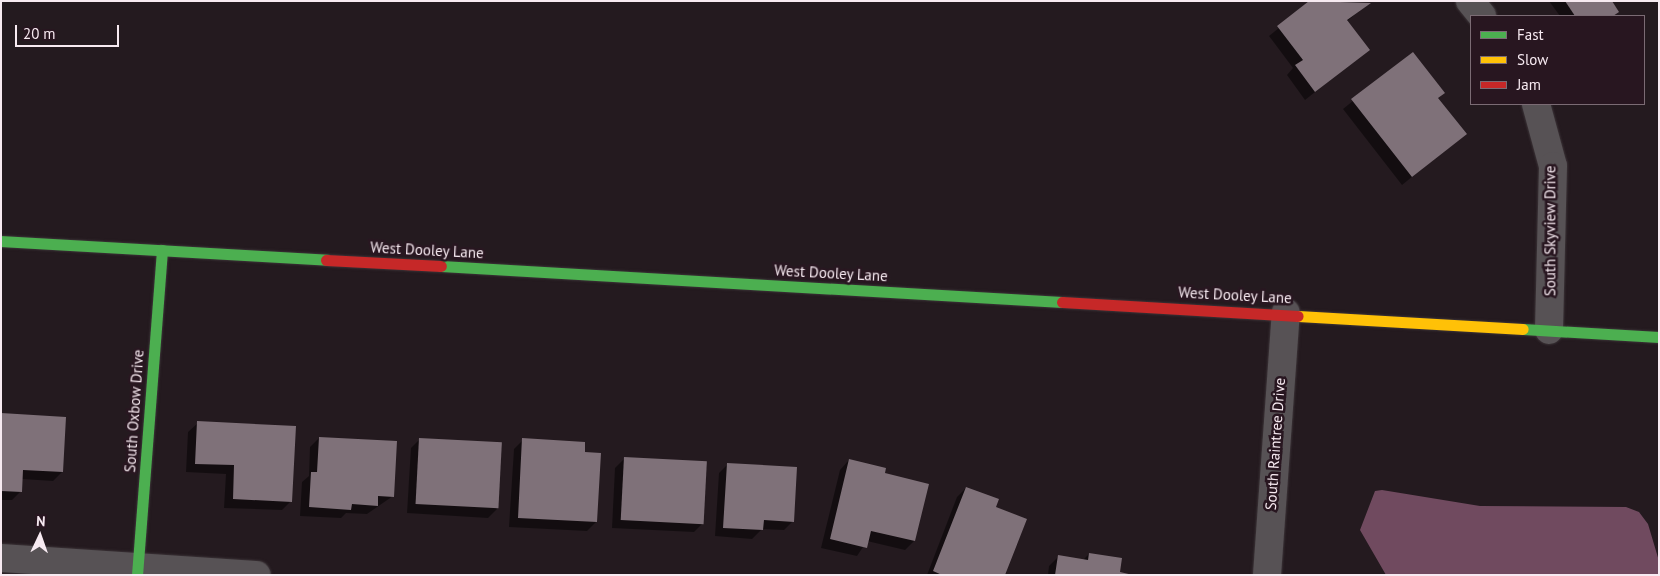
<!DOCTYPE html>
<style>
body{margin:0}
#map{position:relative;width:1660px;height:576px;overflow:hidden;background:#241a1f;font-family:"PT Sans",sans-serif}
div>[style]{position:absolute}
.water>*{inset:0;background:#704a5f}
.shadow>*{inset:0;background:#0007}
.building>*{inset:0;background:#7f7179;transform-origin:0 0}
.roads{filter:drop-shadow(0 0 1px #3c3438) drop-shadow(0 0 1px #3c3438)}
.street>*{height:28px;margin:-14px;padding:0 14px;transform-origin:14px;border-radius:14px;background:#575255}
.fast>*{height:11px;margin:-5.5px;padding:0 5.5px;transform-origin:5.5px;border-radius:5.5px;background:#4caf50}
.slow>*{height:11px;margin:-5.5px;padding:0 5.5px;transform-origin:5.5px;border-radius:5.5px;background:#ffc107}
.jam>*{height:11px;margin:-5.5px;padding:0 5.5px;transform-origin:5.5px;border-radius:5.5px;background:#c62828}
span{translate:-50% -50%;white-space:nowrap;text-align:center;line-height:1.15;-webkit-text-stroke:5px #281620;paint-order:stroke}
.street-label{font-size:15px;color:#f7eaf1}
.frame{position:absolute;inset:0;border:2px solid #f7eaf1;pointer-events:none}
.legend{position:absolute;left:1470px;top:15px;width:175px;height:90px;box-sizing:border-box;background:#281620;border:1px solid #7b6b74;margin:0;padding:6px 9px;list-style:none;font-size:15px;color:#f7eaf1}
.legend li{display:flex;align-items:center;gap:10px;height:25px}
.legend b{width:25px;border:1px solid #7b6b74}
.north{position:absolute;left:15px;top:511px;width:50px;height:50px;-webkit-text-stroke:4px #281620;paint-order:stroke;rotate:3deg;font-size:14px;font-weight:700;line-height:20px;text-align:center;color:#f7eaf1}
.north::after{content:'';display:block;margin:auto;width:18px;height:22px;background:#f7eaf1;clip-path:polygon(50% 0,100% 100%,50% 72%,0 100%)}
.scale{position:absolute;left:15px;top:25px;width:104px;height:22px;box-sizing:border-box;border:2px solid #f7eaf1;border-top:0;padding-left:6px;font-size:15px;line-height:18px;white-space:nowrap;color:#f7eaf1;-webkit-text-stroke:4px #281620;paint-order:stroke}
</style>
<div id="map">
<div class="water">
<i style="clip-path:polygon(1382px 490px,1480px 506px,1626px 507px,1639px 512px,1648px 524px,1659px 561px,1659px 575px,1386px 575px,1360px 530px,1375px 491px)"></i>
</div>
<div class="shadow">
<i style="clip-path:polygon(1306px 1px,1369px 3px,1346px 22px,1368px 50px,1305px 100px,1287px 75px,1293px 68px,1269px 36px,1308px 4px)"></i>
<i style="clip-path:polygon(1549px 1px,1610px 1px,1617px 12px,1613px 16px,1560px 16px)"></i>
<i style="clip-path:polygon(1412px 53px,1443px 93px,1437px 99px,1465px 134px,1402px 185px,1343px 109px)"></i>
<i style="clip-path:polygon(1px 414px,62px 472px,53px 481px,22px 479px,21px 491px,12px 500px,1px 500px)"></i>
<i style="clip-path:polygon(198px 423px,291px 501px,282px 510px,224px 508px,226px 474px,186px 472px,188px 432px)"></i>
<i style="clip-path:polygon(319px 438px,393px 496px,367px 514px,346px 513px,341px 518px,300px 516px,302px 482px,309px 476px,310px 447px)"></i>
<i style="clip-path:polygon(420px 439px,497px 509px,488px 518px,407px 513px,411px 448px)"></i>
<i style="clip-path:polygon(523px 440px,583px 453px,596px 522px,587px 531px,509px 527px,514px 449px)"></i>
<i style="clip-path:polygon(625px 458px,703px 523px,694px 532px,612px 528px,615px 468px)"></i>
<i style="clip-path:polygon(849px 460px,884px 474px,927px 484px,914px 541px,905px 550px,867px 541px,857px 556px,821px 548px,840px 470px)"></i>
<i style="clip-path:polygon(728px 464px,793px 521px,784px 530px,762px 529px,752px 539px,715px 536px,719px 473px)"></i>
<i style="clip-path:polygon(966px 488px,994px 508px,1004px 575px,927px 575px,957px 497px)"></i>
<i style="clip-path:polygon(1089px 554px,1119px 573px,1132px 575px,1048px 575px,1049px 566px,1058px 557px,1083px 560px)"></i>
</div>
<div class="building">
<i style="clip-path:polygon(1309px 1px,1371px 3px,1347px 20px,1370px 50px,1315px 92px,1295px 65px,1303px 60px,1277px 26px)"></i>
<i style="clip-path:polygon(1565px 1px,1612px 1px,1619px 12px,1613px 16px,1575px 16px)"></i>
<i style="clip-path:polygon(1413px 52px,1445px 93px,1438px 98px,1467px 134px,1412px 177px,1351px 99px)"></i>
<i style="clip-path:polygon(1px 413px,66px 417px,63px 472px,23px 470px,22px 492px,1px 491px)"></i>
<i style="clip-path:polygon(197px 421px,296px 426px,292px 502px,233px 499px,234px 465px,195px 464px)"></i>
<i style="clip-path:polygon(319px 437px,397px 441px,394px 497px,378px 496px,378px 506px,352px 504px,351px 510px,309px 507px,311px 472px,317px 472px)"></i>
<i style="left:419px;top:438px;width:83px;height:66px;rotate:3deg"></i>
<i style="clip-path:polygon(522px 438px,585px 442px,585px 452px,601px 453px,597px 522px,518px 518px)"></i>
<i style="left:624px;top:457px;width:83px;height:63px;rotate:3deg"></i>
<i style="clip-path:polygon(849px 459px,886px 468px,885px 473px,929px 484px,915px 541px,871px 531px,867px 548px,830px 539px)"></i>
<i style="clip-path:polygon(727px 463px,797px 467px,794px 522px,764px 520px,763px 530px,723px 528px)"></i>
<i style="clip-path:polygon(966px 487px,999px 499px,996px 507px,1027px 519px,1005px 575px,942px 575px,933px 571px)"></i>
<i style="clip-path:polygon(1089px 553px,1122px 558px,1120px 572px,1133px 575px,1055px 575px,1058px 555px,1088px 560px)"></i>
</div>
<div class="roads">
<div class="street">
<i style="left:1470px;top:1px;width:19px;rotate:51deg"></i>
<i style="left:1536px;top:104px;width:64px;rotate:74.7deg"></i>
<i style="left:1553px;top:166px;width:164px;rotate:91.4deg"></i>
<i style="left:1px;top:558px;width:256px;rotate:3.8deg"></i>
<i style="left:1267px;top:575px;width:263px;rotate:-85.9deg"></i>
</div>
<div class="fast">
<i style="left:1px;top:241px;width:326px;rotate:3.3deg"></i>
<i style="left:441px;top:266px;width:622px;rotate:3.32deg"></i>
<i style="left:1523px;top:329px;width:136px;rotate:3.4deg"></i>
<i style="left:137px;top:575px;width:326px;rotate:-85.6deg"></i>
</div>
<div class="slow">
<i style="left:1298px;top:316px;width:225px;rotate:3.3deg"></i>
</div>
<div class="jam">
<i style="left:326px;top:260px;width:115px;rotate:3deg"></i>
<i style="left:1062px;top:302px;width:236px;rotate:3.4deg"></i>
</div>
</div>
<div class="street-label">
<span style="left:1550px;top:231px;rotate:-90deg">South Skyview Drive</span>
<span style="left:427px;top:250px;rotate:3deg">West Dooley Lane</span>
<span style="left:831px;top:273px;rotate:3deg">West Dooley Lane</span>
<span style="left:1235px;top:295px;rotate:3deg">West Dooley Lane</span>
<span style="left:134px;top:411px;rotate:-86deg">South Oxbow Drive</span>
<span style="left:1275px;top:444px;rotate:-86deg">South Raintree Drive</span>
</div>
<div class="frame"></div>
<ul class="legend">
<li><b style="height:6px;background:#4caf50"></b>Fast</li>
<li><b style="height:6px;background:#ffc107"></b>Slow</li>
<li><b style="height:6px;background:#c62828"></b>Jam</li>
</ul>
<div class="north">N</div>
<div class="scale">20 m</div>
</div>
